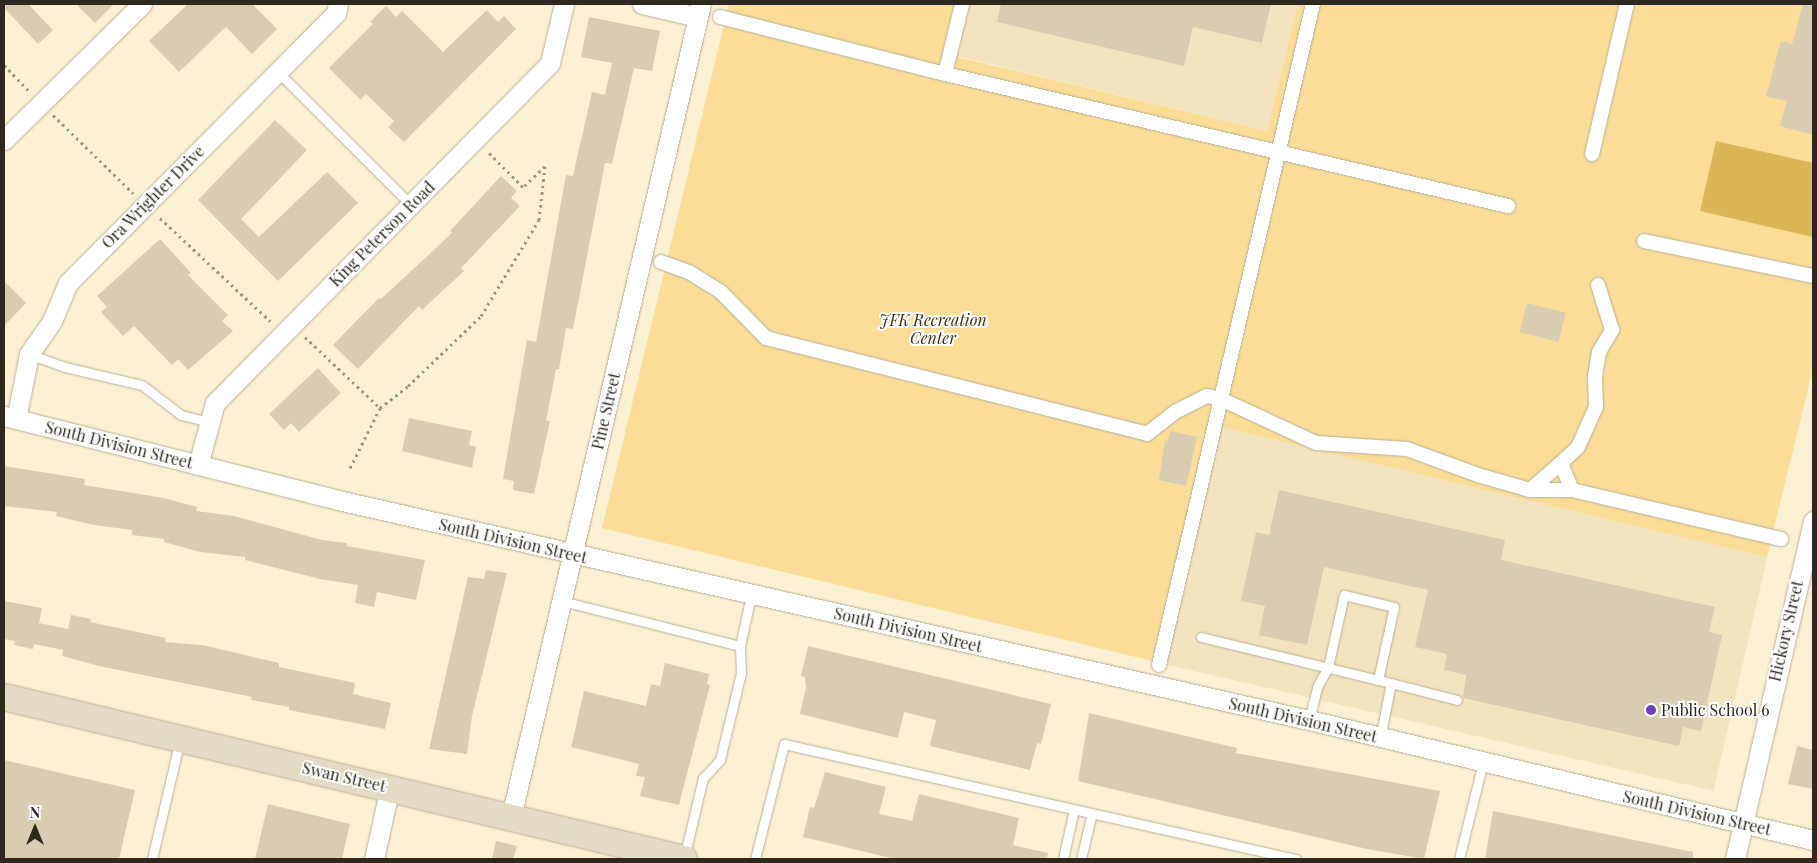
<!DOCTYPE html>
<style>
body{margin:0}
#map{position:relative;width:1817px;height:863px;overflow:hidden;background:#fcf0d3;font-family:"Playfair Display",serif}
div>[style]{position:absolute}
.built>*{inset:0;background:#f3e4c0;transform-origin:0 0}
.green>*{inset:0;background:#fbdd97}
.water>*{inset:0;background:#dbb658}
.building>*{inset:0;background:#d9cdb1;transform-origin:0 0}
.path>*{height:3px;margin-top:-1.5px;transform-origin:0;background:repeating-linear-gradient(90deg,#9e9681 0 2.5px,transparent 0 6.5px)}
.roads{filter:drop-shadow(0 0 1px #bbb094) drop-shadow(0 0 1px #bbb094)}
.service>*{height:9px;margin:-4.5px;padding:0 4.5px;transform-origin:4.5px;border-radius:4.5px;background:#fff}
.pedestrian>*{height:14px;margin:-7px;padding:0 7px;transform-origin:7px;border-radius:7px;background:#fff}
.minor>*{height:19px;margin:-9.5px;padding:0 9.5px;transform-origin:9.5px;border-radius:9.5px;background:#fff}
.secondary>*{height:26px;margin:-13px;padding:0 13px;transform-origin:13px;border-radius:13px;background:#e3dbc4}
.dots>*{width:14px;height:14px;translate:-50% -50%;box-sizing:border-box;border:2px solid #fff;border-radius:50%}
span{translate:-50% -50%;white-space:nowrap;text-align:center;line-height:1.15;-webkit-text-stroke:4px #fff;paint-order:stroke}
.street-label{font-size:16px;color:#2d291e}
.park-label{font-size:16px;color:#3f3006;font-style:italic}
.poi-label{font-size:16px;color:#2d291e}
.left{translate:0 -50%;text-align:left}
.frame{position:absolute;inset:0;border:5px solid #2d291e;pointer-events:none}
.north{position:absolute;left:10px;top:803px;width:50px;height:50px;-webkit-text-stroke:4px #fff;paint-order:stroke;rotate:0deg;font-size:14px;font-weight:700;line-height:20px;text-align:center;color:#2d291e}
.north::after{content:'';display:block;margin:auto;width:18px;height:22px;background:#2d291e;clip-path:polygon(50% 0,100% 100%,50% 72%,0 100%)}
</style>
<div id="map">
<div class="built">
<i style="clip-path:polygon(969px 4px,1298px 4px,1267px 131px,957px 56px)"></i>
<i style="left:1209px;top:424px;width:574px;height:244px;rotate:13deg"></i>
</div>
<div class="green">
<i style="clip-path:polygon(729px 4px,969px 4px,957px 57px,1267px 131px,1298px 4px,1813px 4px,1813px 368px,1767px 557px,1209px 424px,1152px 661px,602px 528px)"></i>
</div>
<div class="water">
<i style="clip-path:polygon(1716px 141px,1813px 163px,1813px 237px,1700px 211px)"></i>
</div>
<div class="building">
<i style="clip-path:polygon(4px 4px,28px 4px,53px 30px,38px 44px,4px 8px)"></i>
<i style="clip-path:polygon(76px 4px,114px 4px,95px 23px)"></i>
<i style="clip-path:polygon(188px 4px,252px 4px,277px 29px,252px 54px,226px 27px,179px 72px,149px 41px)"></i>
<i style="clip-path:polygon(1001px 4px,1271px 4px,1262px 43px,1193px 27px,1184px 66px,997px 22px)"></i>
<i style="clip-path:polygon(1803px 4px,1813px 4px,1813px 135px,1780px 126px,1787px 101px,1766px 96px,1781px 41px,1792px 44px)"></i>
<i style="clip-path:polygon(386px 6px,396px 17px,402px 11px,443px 52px,487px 10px,498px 22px,504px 16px,516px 29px,404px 142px,388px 127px,394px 121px,366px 94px,361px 100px,329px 68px,373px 24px,370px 22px)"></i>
<i style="clip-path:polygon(589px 17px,660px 31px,652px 71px,634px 68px,612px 164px,605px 163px,573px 329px,566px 328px,559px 369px,556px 369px,546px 421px,550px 421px,534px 494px,513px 490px,514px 481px,503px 479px,527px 340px,536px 342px,566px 175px,573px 176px,592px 92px,605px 95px,612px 63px,581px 57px)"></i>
<i style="clip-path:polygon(275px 120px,307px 150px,241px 219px,259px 237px,327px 172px,358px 203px,278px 281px,198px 200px)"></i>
<i style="clip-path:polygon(501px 176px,517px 191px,511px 198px,520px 206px,461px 268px,464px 271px,422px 310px,419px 306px,358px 369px,333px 345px,379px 298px,381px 299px,452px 233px,450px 231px)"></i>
<i style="clip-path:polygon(160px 239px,191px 273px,188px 275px,228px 315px,222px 321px,233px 331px,188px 370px,178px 359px,172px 365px,134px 326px,123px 336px,101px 312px,107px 307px,97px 296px)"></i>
<i style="clip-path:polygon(4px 281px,26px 303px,4px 326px)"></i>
<i style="left:1527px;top:303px;width:40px;height:30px;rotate:14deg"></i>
<i style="clip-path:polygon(318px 368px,341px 393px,299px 432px,291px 423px,284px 430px,269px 414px)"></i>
<i style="clip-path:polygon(409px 418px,472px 431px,469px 445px,476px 447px,472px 468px,402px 451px)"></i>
<i style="clip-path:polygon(1170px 431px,1197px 437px,1186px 486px,1159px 480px,1165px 440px,1168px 441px)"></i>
<i style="clip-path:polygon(4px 466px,85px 479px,84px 485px,164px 498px,197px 507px,196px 511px,234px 516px,322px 540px,347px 543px,347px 546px,425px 560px,416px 600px,377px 592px,374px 607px,355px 603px,358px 585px,320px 579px,245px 560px,245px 557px,200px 552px,164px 542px,164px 539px,132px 535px,132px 530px,94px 525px,56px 516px,57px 512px,4px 506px)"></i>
<i style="clip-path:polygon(1279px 490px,1505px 540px,1501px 560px,1715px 607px,1709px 632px,1722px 635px,1701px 731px,1683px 727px,1679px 746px,1463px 698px,1466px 675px,1444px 670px,1447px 654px,1415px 647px,1428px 590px,1324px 567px,1307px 645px,1259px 635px,1265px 606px,1241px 601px,1256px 532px,1269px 535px)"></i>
<i style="clip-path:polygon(486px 570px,507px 573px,472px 716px,467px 754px,429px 749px,468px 577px,484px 579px)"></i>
<i style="clip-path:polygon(4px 601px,42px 608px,39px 623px,68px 629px,71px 615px,91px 619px,90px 622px,166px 638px,165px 642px,202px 645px,279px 663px,279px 667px,355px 683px,353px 694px,391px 703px,385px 729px,289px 710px,289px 707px,251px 700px,252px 697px,99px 666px,62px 656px,63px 650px,34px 644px,33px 649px,14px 645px,15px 641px,4px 639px)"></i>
<i style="clip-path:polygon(808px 646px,1051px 704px,1041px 744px,1037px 743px,1030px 770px,930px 746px,936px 720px,904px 712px,898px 738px,800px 714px,806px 688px,805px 677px,801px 676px)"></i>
<i style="clip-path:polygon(665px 663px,709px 674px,707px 684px,710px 685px,679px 805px,640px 796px,645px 777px,636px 776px,639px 764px,571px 747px,584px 691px,646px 706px,651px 684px,660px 686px)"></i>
<i style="clip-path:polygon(1089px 713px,1237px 748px,1236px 753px,1440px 791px,1424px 859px,1367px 849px,1078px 781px)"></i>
<i style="clip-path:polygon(1797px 746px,1813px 750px,1813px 789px,1788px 784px)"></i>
<i style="clip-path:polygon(4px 760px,135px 790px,119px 859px,4px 859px)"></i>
<i style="clip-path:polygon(825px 772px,886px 787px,879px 814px,912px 821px,919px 794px,1019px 818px,1013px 845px,1048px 853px,1047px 859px,895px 859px,803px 837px,810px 807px,814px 808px)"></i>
<i style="clip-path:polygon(268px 804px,350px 824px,342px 859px,255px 859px)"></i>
<i style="clip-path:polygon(1493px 811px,1693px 852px,1693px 859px,1485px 859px)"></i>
<i style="clip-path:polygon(496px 841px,517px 846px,513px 859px,492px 859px)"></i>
</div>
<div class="path">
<i style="left:4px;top:65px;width:35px;rotate:46deg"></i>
<i style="left:53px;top:115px;width:112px;rotate:44.3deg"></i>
<i style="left:160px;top:218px;width:151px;rotate:43.1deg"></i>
<i style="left:305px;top:337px;width:103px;rotate:43.4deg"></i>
<i style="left:380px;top:408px;width:36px;rotate:-38deg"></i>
<i style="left:408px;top:386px;width:101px;rotate:-43.8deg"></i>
<i style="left:481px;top:316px;width:112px;rotate:-58.9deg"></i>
<i style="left:539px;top:220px;width:54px;rotate:-83.7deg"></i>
<i style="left:545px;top:166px;width:30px;rotate:136deg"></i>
<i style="left:523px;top:187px;width:48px;rotate:-135deg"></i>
<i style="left:350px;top:468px;width:67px;rotate:-63.4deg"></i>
</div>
<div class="roads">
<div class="service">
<i style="left:278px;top:72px;width:188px;rotate:45deg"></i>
<i style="left:29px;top:354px;width:38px;rotate:20deg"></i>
<i style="left:65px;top:367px;width:79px;rotate:13.2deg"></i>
<i style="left:142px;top:385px;width:49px;rotate:37.6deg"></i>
<i style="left:181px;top:415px;width:30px;rotate:14deg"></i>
<i style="left:562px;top:601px;width:184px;rotate:14.2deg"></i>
<i style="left:740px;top:646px;width:27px;rotate:88deg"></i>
<i style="left:741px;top:673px;width:89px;rotate:103.6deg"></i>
<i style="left:720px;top:760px;width:25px;rotate:133deg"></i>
<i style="left:703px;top:778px;width:82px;rotate:103.4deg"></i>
<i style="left:1201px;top:637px;width:195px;rotate:13.6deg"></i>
<i style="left:740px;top:646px;width:52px;rotate:-77.8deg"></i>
<i style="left:1309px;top:720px;width:34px;rotate:-76deg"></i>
<i style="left:1317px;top:687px;width:23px;rotate:-61deg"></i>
<i style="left:1328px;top:667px;width:74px;rotate:-77.5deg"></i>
<i style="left:1344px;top:595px;width:51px;rotate:13.5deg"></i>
<i style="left:1394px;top:607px;width:75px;rotate:102.4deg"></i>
<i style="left:1380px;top:738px;width:56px;rotate:-78.7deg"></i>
<i style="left:1391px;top:683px;width:68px;rotate:14.4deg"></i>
<i style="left:152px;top:859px;width:122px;rotate:-76.8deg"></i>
<i style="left:755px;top:859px;width:119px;rotate:-75.8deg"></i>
<i style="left:784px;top:744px;width:525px;rotate:12.66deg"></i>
<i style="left:1063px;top:859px;width:51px;rotate:-77.6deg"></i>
<i style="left:1081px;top:859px;width:47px;rotate:-76.6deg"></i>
<i style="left:1459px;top:859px;width:100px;rotate:-76.1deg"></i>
</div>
<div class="pedestrian">
<i style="left:720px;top:17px;width:224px;rotate:14.2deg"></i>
<i style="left:937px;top:72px;width:587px;rotate:13.21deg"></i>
<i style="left:945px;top:74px;width:72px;rotate:-76.3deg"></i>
<i style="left:1592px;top:154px;width:154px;rotate:-76.9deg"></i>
<i style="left:1644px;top:241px;width:173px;rotate:11.7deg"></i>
<i style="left:661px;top:262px;width:30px;rotate:20deg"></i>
<i style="left:689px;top:272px;width:38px;rotate:32deg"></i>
<i style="left:721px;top:292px;width:64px;rotate:45.6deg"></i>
<i style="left:766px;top:338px;width:393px;rotate:14.1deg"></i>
<i style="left:1147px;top:434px;width:36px;rotate:-38deg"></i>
<i style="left:1175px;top:412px;width:36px;rotate:-27deg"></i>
<i style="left:1207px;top:396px;width:14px;rotate:12deg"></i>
<i style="left:1221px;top:399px;width:105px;rotate:24.9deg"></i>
<i style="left:1316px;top:443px;width:91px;rotate:3.8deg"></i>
<i style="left:1407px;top:449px;width:76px;rotate:20.1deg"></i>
<i style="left:1478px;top:475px;width:54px;rotate:16.1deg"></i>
<i style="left:1530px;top:490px;width:41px;rotate:-41.1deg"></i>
<i style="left:1561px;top:463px;width:29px;rotate:68deg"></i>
<i style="left:1572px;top:490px;width:215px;rotate:13.2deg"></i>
<i style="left:1561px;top:463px;width:23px;rotate:-43deg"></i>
<i style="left:1578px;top:447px;width:44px;rotate:-65.8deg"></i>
<i style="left:1596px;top:407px;width:30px;rotate:-92deg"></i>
<i style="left:1595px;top:377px;width:25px;rotate:-81deg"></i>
<i style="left:1599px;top:352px;width:26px;rotate:-59deg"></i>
<i style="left:1612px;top:330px;width:47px;rotate:-107.3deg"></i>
<i style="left:1530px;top:490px;width:42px"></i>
<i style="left:1159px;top:665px;width:679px;rotate:-76.89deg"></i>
</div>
<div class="minor">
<i style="left:642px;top:4px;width:57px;rotate:13.1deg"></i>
<i style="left:4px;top:140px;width:194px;rotate:-44.6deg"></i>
<i style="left:4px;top:416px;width:344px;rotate:14.1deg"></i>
<i style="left:338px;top:500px;width:996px;rotate:12.77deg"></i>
<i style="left:1309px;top:720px;width:518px;rotate:13.39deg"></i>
<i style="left:16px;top:419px;width:66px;rotate:-78.7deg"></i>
<i style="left:29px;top:354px;width:40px;rotate:-55.1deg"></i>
<i style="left:52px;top:321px;width:41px;rotate:-67.2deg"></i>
<i style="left:68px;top:283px;width:380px;rotate:-45.2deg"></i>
<i style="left:336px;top:13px;width:9px;rotate:-77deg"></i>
<i style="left:198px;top:465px;width:64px;rotate:-74.7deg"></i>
<i style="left:215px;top:403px;width:477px;rotate:-45.4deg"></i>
<i style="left:550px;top:63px;width:61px;rotate:-76.7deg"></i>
<i style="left:511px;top:817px;width:835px;rotate:-76.85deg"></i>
<i style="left:374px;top:859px;width:74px;rotate:-77.5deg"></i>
<i style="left:1735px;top:859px;width:347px;rotate:-77deg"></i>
</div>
<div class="secondary">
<i style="left:4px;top:697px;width:699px;rotate:13.4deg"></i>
</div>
</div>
<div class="dots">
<i style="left:1651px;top:710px;background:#6f3eb6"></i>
</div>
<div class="street-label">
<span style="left:153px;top:197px;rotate:-45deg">Ora Wrighter Drive</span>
<span style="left:382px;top:234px;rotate:-45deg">King Peterson Road</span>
<span style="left:606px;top:411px;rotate:-77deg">Pine Street</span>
<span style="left:119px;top:445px;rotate:14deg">South Division Street</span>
<span style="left:513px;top:541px;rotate:13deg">South Division Street</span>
<span style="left:908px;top:630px;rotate:13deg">South Division Street</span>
<span style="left:1786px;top:631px;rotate:-77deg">Hickory Street</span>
<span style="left:1303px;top:720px;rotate:13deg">South Division Street</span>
<span style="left:344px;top:777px;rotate:13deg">Swan Street</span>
<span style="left:1697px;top:813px;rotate:13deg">South Division Street</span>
</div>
<div class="park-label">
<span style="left:933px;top:329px">JFK Recreation<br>Center</span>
</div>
<div class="poi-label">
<span class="left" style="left:1661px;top:710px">Public School 6</span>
</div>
<div class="frame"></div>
<div class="north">N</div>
</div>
